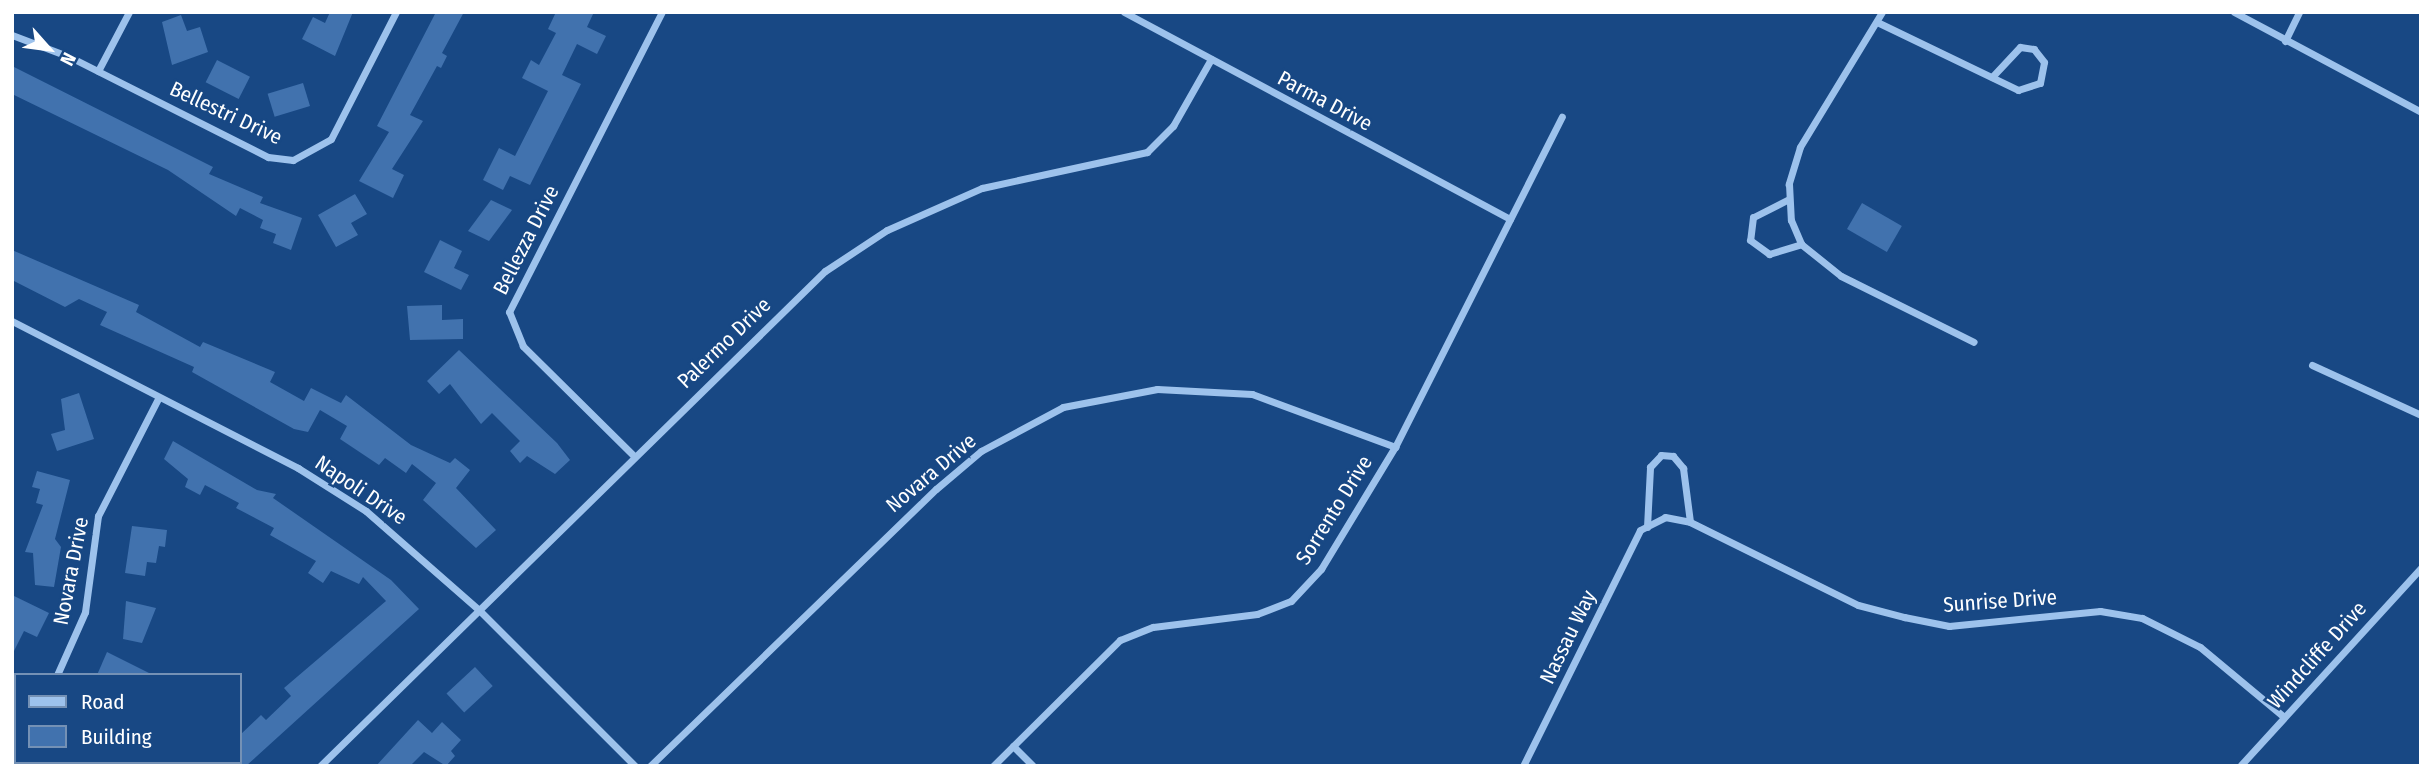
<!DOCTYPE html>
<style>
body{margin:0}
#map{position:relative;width:2433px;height:778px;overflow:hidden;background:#184884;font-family:"Fira Sans Condensed",sans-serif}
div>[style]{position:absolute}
.building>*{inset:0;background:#4172ae;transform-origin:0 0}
.street>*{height:7px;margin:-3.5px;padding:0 3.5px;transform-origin:3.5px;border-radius:3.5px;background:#9dc2ec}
span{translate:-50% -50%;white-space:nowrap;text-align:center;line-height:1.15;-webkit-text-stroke:5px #184884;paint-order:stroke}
.street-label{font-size:21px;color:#fff}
.frame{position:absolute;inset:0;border:14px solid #fff;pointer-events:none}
.legend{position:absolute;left:14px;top:673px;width:228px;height:91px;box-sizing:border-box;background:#184884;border:2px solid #7491b5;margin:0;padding:9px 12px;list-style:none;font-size:21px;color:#fff}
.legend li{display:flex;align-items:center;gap:14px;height:35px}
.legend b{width:35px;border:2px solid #7491b5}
.north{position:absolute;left:14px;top:14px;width:70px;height:70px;-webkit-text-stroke:5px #184884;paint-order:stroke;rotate:118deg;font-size:19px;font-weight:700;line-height:28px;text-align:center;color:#fff}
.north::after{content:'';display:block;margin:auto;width:24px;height:32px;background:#fff;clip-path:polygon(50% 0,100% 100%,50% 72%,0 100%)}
</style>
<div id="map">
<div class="building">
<i style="clip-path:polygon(330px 12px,353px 12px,335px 56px,302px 39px,313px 17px,325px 23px)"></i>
<i style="clip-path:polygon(436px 12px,464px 12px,442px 53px,447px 56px,441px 68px,437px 66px,410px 115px,423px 121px,392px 169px,404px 175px,393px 198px,359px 181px,389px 132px,377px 126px)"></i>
<i style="clip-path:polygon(556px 12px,594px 12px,587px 27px,606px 36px,597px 54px,577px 44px,562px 75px,581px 84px,530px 185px,510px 176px,503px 190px,483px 180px,499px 148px,515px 156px,548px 91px,522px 78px,531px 60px,539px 65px,556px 33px,548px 29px)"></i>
<i style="clip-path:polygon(181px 15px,187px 31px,200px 27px,208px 52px,172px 65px,162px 22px)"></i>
<i style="left:217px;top:60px;width:37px;height:25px;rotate:27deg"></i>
<i style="clip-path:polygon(12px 66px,213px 167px,209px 174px,263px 197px,260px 203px,302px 218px,291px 250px,273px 243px,276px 234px,260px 228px,263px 220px,240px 208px,236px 216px,168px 170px,12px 94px)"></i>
<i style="left:303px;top:83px;width:24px;height:37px;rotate:73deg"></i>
<i style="clip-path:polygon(355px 194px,367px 214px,351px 223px,358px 235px,336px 247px,318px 215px)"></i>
<i style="clip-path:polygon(491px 200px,512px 210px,489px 241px,468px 231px)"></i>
<i style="left:1862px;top:203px;width:46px;height:30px;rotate:30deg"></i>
<i style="clip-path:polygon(440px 240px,462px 251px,454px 268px,469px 275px,461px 290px,424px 272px)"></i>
<i style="clip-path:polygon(12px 250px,139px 305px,136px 312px,200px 347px,203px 342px,275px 372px,270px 382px,304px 401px,311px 388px,341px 403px,346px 395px,411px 445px,450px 463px,455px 458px,470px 470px,456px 488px,496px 530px,476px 548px,423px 500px,436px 483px,412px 464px,406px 473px,385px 458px,379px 465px,340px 439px,347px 426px,320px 410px,308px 432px,294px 429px,192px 372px,194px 367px,100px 325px,107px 312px,79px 299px,65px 307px,12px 280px)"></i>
<i style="clip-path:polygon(442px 305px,442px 320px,463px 319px,463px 339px,410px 340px,407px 306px)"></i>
<i style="clip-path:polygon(459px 350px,557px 443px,570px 460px,555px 474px,527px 456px,520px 463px,510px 451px,520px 441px,492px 413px,481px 424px,450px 384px,439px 394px,427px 381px)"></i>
<i style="clip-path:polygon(79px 393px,94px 439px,57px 451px,51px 434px,65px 430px,61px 399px)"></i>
<i style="clip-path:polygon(173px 441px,257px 490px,276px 494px,273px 498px,391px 580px,419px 609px,246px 766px,240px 766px,240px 735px,261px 715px,266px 720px,291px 696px,284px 688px,386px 601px,363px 577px,359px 584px,331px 571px,323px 583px,308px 573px,316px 561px,270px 535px,274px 528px,236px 508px,239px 503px,205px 485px,200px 495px,185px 487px,188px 479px,164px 459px)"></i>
<i style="clip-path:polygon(37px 471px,70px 480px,55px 539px,61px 547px,54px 587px,35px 585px,33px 553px,25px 552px,43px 505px,36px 503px,40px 489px,32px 487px)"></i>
<i style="clip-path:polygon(132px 526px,167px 530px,165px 547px,159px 546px,156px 563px,147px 562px,145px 576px,125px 573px)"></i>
<i style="clip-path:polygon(12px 595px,49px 613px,37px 637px,24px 631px,12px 655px)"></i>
<i style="clip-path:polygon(126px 601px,156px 608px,142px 643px,123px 639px)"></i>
<i style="clip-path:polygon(107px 652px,153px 675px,97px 675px)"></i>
<i style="left:475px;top:667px;width:26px;height:39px;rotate:47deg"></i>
<i style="clip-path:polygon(418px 720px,432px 733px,442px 722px,461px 740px,451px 751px,455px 756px,446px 766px,424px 752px,410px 766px,376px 766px)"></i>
</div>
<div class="street">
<i style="left:1124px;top:12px;width:438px;rotate:28.2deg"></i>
<i style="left:1882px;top:12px;width:158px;rotate:121.3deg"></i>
<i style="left:1800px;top:147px;width:39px;rotate:107deg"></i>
<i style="left:1789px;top:184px;width:36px;rotate:87deg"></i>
<i style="left:1791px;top:220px;width:26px;rotate:67deg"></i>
<i style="left:1801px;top:244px;width:51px;rotate:38.7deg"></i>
<i style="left:1841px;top:276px;width:148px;rotate:26.4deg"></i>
<i style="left:2234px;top:12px;width:212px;rotate:28.1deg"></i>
<i style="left:1877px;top:22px;width:157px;rotate:25.7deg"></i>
<i style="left:2018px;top:90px;width:23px;rotate:-18deg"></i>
<i style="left:2040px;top:83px;width:21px;rotate:-79deg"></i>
<i style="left:2044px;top:62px;width:16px;rotate:-128deg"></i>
<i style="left:2034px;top:49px;width:14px;rotate:-172deg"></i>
<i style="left:2020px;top:47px;width:41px;rotate:133deg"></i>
<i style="left:12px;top:35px;width:62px;rotate:20.8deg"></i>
<i style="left:70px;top:57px;width:222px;rotate:26.8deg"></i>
<i style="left:268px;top:157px;width:25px;rotate:7deg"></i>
<i style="left:293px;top:160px;width:43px;rotate:-28.9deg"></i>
<i style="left:331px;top:139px;width:143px;rotate:-62.9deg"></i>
<i style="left:2285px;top:41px;width:32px;rotate:-64deg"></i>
<i style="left:98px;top:71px;width:67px;rotate:-62.3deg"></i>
<i style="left:1787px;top:200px;width:38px;rotate:153deg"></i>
<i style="left:1753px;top:217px;width:23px;rotate:97deg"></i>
<i style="left:1750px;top:240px;width:24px;rotate:36deg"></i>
<i style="left:1769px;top:254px;width:34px;rotate:-17deg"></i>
<i style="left:12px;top:321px;width:322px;rotate:27.2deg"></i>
<i style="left:298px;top:468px;width:80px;rotate:32.3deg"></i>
<i style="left:366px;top:511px;width:150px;rotate:41.2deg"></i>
<i style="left:479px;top:610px;width:221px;rotate:45deg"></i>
<i style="left:2312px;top:365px;width:120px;rotate:24.6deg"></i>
<i style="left:633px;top:455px;width:155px;rotate:-135.3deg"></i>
<i style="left:523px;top:346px;width:37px;rotate:-112deg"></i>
<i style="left:509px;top:312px;width:337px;rotate:-63deg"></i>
<i style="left:1647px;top:527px;width:60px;rotate:-87.1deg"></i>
<i style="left:1650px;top:467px;width:16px;rotate:-47deg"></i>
<i style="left:1661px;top:455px;width:12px;rotate:5deg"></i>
<i style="left:1673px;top:456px;width:16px;rotate:50deg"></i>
<i style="left:1683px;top:468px;width:54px;rotate:82.6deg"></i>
<i style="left:57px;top:675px;width:69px;rotate:-66deg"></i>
<i style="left:85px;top:612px;width:97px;rotate:-82.3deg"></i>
<i style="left:98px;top:516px;width:131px;rotate:-62.9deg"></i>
<i style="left:1013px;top:746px;width:28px;rotate:45deg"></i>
<i style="left:12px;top:765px;width:8px;rotate:-60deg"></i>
<i style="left:320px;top:766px;width:707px;rotate:-44.43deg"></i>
<i style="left:825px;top:271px;width:74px;rotate:-33.5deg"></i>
<i style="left:887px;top:230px;width:104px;rotate:-23.9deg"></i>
<i style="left:982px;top:188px;width:169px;rotate:-12.3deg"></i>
<i style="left:1147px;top:152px;width:37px;rotate:-45deg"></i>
<i style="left:1173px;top:126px;width:77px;rotate:-60.4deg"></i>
<i style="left:650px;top:766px;width:398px;rotate:-44.1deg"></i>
<i style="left:936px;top:489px;width:59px;rotate:-40.2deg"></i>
<i style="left:981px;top:451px;width:93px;rotate:-28.2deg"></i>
<i style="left:1063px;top:407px;width:96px;rotate:-10.8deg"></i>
<i style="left:1157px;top:389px;width:95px;rotate:3deg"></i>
<i style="left:1252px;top:394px;width:153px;rotate:20.3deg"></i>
<i style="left:993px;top:766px;width:179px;rotate:-44.8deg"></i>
<i style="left:1120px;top:640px;width:35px;rotate:-22deg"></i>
<i style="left:1153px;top:627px;width:105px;rotate:-7.1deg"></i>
<i style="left:1257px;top:614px;width:36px;rotate:-21deg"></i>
<i style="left:1291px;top:601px;width:44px;rotate:-46.8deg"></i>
<i style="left:1321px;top:569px;width:143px;rotate:-58.8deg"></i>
<i style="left:1395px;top:447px;width:370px;rotate:-63.2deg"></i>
<i style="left:1523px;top:766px;width:263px;rotate:-63.6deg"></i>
<i style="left:1640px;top:530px;width:28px;rotate:-27deg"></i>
<i style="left:1665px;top:517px;width:25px;rotate:11deg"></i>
<i style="left:1690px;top:522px;width:187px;rotate:26.3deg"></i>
<i style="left:1858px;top:605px;width:48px;rotate:14.6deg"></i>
<i style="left:1904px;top:617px;width:46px;rotate:11.3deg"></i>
<i style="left:1949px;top:626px;width:152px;rotate:-5.7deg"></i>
<i style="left:2100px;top:611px;width:43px;rotate:9.5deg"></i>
<i style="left:2142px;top:618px;width:65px;rotate:26.6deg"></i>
<i style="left:2200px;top:647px;width:109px;rotate:39.8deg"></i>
<i style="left:2240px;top:766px;width:268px;rotate:-47.6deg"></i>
</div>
<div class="street-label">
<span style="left:1325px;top:101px;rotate:28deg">Parma Drive</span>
<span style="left:226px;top:113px;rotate:25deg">Bellestri Drive</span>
<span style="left:526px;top:240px;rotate:-63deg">Bellezza Drive</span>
<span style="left:724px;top:343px;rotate:-44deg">Palermo Drive</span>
<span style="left:931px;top:473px;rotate:-40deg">Novara Drive</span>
<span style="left:361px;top:490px;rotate:34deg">Napoli Drive</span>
<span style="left:1334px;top:510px;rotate:-58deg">Sorrento Drive</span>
<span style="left:71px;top:571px;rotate:-79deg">Novara Drive</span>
<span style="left:2000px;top:601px;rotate:-4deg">Sunrise Drive</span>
<span style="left:1568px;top:637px;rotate:-64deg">Nassau Way</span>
<span style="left:2317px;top:655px;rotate:-48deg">Windcliffe Drive</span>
</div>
<div class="frame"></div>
<ul class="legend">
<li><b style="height:9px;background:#9dc2ec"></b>Road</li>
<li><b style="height:19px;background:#4172ae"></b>Building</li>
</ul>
<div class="north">N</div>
</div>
